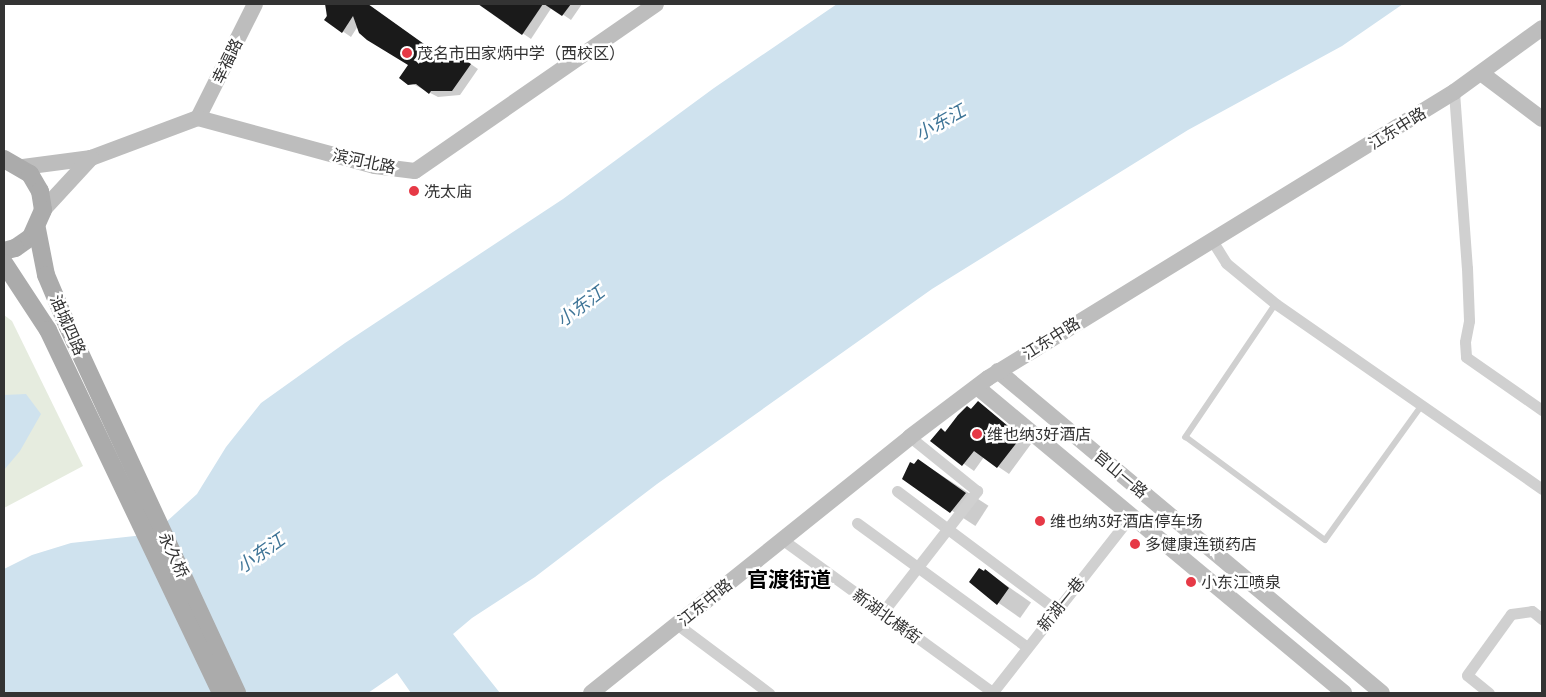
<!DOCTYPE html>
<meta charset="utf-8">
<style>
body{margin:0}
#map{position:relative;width:1546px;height:697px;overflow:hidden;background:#fff;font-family:Barlow,"Noto Sans SC",sans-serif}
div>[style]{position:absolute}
.green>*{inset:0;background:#e6ecdf}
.water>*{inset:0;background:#cfe2ee}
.shadow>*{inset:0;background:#0003;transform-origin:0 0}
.building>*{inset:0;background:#1a1a1a}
.lane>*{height:5.5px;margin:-2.75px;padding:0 2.75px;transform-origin:2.75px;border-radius:2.75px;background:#d0d0d0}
.street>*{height:11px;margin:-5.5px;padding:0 5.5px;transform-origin:5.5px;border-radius:5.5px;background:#d0d0d0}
.secondary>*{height:16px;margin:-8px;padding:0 8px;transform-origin:8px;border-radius:8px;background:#bdbdbd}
.primary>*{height:18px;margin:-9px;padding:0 9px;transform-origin:9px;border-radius:9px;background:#ababab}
.dots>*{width:14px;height:14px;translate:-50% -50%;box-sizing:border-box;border:2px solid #fff;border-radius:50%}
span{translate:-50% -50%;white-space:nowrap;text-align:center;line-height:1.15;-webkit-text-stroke:5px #fff;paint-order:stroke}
.poi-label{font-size:16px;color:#333}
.left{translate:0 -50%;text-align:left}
.street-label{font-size:16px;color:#333}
.water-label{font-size:18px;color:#3f7597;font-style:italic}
.district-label{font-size:21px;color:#000;font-weight:700}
.frame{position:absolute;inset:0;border:5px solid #333;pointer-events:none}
</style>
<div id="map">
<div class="green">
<i style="clip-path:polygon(4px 315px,12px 321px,83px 466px,4px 508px)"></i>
</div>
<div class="water">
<i style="clip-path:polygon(837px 4px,1403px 4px,1342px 46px,1188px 130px,932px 289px,657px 484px,535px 577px,472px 618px,453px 634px,500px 693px,411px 693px,397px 673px,368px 693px,4px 693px,4px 569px,32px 555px,71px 543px,153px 534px,197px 494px,226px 447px,261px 403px,345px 343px,563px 199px,714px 88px)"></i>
<i style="clip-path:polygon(26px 394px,41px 414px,20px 451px,4px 470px,4px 395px)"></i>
</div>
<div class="shadow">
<i style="clip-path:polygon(327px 4px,367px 4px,446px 60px,452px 51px,478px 69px,460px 95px,438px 97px,409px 82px,410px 64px,358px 26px,351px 37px,326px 20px)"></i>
<i style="clip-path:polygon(480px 4px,582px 4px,571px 20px,552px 7px,531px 39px)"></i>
<i style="clip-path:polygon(978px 402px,1031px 444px,1009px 474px,984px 457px,974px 471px,932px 441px,941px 430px,946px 432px)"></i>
<i style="left:918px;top:460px;width:84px;height:24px;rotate:33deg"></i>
<i style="left:986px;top:571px;width:55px;height:19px;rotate:35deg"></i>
</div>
<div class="building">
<i style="clip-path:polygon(325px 4px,368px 4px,445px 59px,451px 50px,471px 64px,452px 91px,431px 91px,429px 94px,416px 84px,408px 85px,399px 78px,408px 65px,367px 40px,359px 33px,353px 16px,342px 33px,324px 20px,327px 16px)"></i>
<i style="clip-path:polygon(478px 4px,543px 4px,522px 35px)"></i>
<i style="clip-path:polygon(544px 4px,571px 4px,562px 16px)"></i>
<i style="clip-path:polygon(978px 401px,1021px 437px,997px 468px,974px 451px,962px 466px,930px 441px,941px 428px,945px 432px,958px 415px,967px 406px,971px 409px)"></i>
<i style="clip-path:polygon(918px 459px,966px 493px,950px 513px,902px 479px,910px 462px,914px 464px)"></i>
<i style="clip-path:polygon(979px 568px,984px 571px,985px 569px,1009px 588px,997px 605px,969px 582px)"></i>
</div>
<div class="lane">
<i style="left:1276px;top:304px;width:161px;rotate:124.1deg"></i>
<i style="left:1186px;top:437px;width:173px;rotate:36.5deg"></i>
<i style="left:1325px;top:540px;width:166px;rotate:-54.3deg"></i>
</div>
<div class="street">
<i style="left:1454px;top:92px;width:176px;rotate:85.8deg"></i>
<i style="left:1467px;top:268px;width:53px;rotate:87.8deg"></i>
<i style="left:1469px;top:321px;width:21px;rotate:101deg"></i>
<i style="left:1465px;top:342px;width:15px;rotate:86deg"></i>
<i style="left:1466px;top:357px;width:93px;rotate:34.9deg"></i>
<i style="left:1213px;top:242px;width:25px;rotate:58deg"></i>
<i style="left:1226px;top:263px;width:65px;rotate:39.4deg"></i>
<i style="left:1276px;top:304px;width:324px;rotate:34.8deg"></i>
<i style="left:897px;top:491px;width:199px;rotate:36.8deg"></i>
<i style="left:857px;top:523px;width:210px;rotate:36.1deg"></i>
<i style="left:783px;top:540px;width:258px;rotate:36deg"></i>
<i style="left:882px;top:613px;width:155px;rotate:-52.1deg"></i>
<i style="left:977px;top:491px;width:86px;rotate:-141.1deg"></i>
<i style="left:678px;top:625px;width:114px;rotate:36.8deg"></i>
<i style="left:992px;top:693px;width:225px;rotate:-51.9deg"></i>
<i style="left:1489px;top:693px;width:28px;rotate:-141deg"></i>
<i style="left:1467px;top:675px;width:75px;rotate:-54.2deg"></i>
<i style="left:1511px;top:614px;width:21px;rotate:-8deg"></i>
<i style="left:1532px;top:611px;width:13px;rotate:39deg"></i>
</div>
<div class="secondary">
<i style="left:1481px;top:73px;width:76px;rotate:37deg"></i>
<i style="left:198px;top:118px;width:127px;rotate:-63.4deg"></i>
<i style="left:23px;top:167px;width:69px;rotate:-7.5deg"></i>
<i style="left:91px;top:158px;width:114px;rotate:-20.5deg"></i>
<i style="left:198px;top:118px;width:183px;rotate:15.2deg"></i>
<i style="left:375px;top:166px;width:40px;rotate:7.1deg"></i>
<i style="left:415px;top:171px;width:293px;rotate:-34.7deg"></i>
<i style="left:43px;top:210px;width:71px;rotate:-47.3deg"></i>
<i style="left:998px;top:371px;width:501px;rotate:39.98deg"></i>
<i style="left:977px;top:387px;width:478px;rotate:39.8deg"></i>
<i style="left:591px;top:693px;width:409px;rotate:-38.7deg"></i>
<i style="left:910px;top:437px;width:98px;rotate:-37.1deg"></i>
<i style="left:988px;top:378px;width:547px;rotate:-31.54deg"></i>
<i style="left:1454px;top:92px;width:109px;rotate:-36deg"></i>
</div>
<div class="primary">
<i style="left:4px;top:159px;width:30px;rotate:30deg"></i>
<i style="left:30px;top:174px;width:20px;rotate:60deg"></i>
<i style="left:40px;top:191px;width:19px;rotate:81deg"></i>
<i style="left:43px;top:210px;width:30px;rotate:114deg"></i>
<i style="left:31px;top:237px;width:19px;rotate:145deg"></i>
<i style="left:15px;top:248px;width:11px;rotate:165deg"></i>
<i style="left:37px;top:229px;width:47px;rotate:78.9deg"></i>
<i style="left:46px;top:275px;width:56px;rotate:67.1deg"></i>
<i style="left:68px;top:327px;width:403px;rotate:65.2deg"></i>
<i style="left:4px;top:263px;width:80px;rotate:56.7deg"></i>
<i style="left:48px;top:330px;width:402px;rotate:64.5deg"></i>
</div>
<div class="dots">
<i style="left:407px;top:53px;background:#e63946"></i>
<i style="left:414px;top:191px;background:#e63946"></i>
<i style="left:977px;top:434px;background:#e63946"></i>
<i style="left:1040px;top:521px;background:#e63946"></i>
<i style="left:1135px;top:544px;background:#e63946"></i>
<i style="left:1191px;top:582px;background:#e63946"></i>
</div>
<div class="poi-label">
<span class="left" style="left:417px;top:53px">茂名市田家炳中学（西校区）</span>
<span class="left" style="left:424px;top:191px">冼太庙</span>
<span class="left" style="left:987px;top:434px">维也纳3好酒店</span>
<span class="left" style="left:1050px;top:521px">维也纳3好酒店停车场</span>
<span class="left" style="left:1145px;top:544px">多健康连锁药店</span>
<span class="left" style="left:1201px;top:582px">小东江喷泉</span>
</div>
<div class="street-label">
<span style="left:227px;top:61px;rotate:-64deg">幸福路</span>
<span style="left:1397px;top:128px;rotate:-32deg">江东中路</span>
<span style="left:364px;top:161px;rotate:12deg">滨河北路</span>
<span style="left:68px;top:325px;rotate:66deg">油城四路</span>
<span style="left:1051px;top:338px;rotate:-32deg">江东中路</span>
<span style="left:1121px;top:474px;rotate:40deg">官山一路</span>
<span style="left:174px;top:555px;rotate:65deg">永久桥</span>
<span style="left:705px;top:602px;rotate:-39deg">江东中路</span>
<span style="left:1061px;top:604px;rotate:-51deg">新湖一巷</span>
<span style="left:887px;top:616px;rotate:36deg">新湖北横街</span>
</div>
<div class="water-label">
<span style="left:940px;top:122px;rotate:-29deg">小东江</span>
<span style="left:580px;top:306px;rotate:-37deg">小东江</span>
<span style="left:260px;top:553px;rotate:-35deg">小东江</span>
</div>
<div class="district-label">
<span style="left:789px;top:579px">官渡街道</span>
</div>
<div class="frame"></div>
</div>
